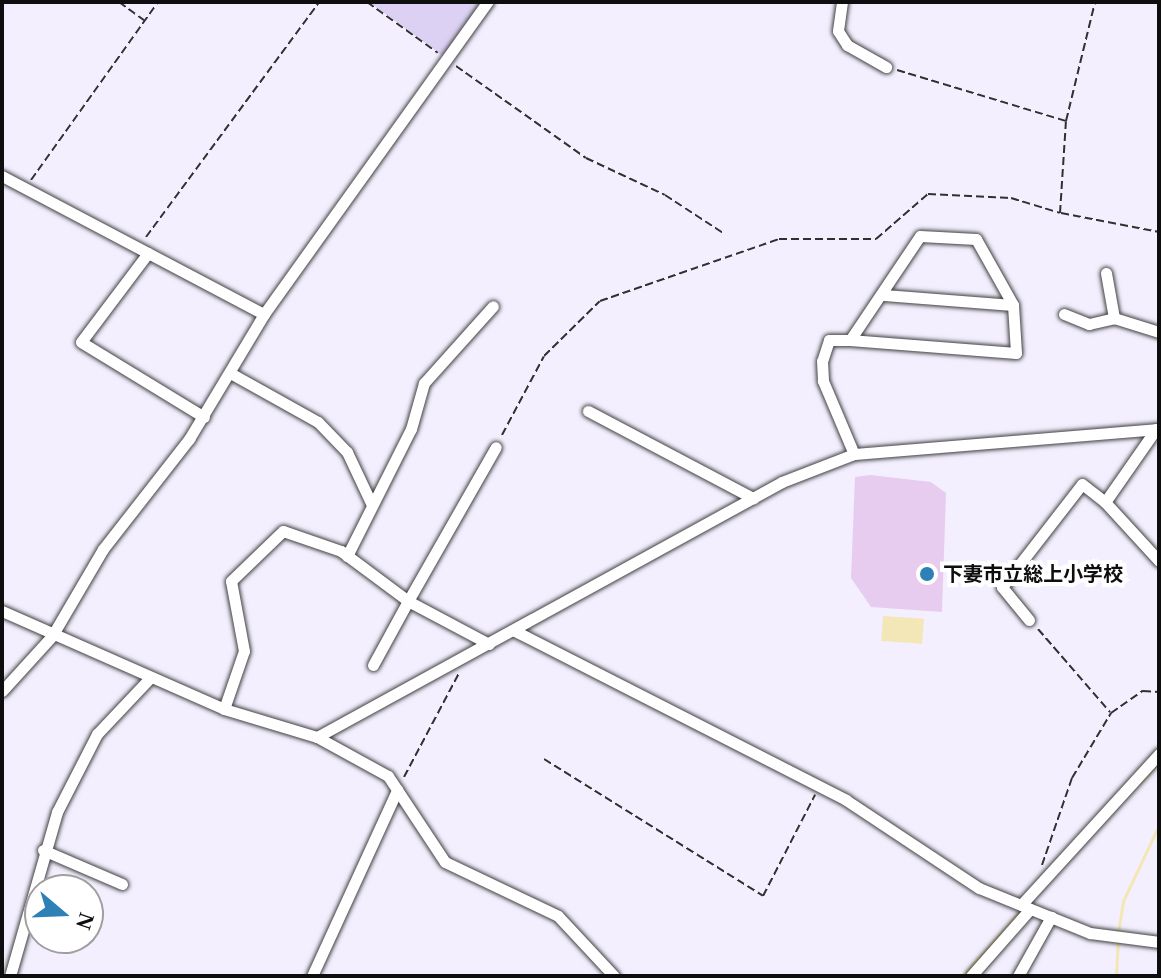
<!DOCTYPE html>
<meta charset="utf-8">
<style>
body{margin:0}
#map{position:relative;width:1161px;height:978px;overflow:hidden;background:#f3effe;font-family:"Times New Roman","Noto Sans JP",serif}
div>[style]{position:absolute}
.farmland>*{inset:0;background:#dcd1f3}
.pitch>*{inset:0;background:#e7ccef}
.water>*{inset:0;background:#f3e7b7;transform-origin:0 0}
.stream>*{height:3px;margin:-1.5px;padding:0 1.5px;transform-origin:1.5px;border-radius:1.5px;background:#f3e7b7}
.path>*{height:2px;margin-top:-1px;transform-origin:0;background:repeating-linear-gradient(90deg,#303030 0 8px,transparent 0 12px)}
.roads{filter:drop-shadow(0 0 2px #414141) drop-shadow(0 0 2px #414141)}
.minor>*{height:11px;margin:-5.5px;padding:0 5.5px;transform-origin:5.5px;border-radius:5.5px;background:#fff}
.dots>*{width:22px;height:22px;translate:-50% -50%;box-sizing:border-box;border:4px solid #fff;border-radius:50%}
span{translate:-50% -50%;white-space:nowrap;text-align:center;line-height:1.15;-webkit-text-stroke:8px #fff;paint-order:stroke}
.poi-label{font-size:20px;color:#0e0e0e;font-weight:700}
.left{translate:0 -50%;text-align:left}
.frame{position:absolute;inset:0;border:4px solid #0e0e0e;pointer-events:none}
.north{position:absolute;left:24px;top:874px;width:80px;height:80px;box-sizing:border-box;background:#fff;border:2px solid #9f9f9f;border-radius:50%;rotate:109deg;font-size:22px;font-weight:700;line-height:32px;text-align:center;color:#0e0e0e}
.north::after{content:'';display:block;margin:auto;width:28px;height:36px;background:#2d81b6;clip-path:polygon(50% 0,100% 100%,50% 72%,0 100%)}
</style>
<div id="map">
<div class="farmland">
<i style="clip-path:polygon(369px 2px,482px 2px,443px 56px)"></i>
</div>
<div class="pitch">
<i style="clip-path:polygon(870px 475px,931px 482px,946px 493px,942px 612px,871px 607px,851px 578px,855px 477px)"></i>
</div>
<div class="water">
<i style="left:883px;top:616px;width:41px;height:25px;rotate:4deg"></i>
</div>
<div class="stream">
<i style="left:1140px;top:783px;width:28px;rotate:-48deg"></i>
<i style="left:1118px;top:933px;width:32px;rotate:-81deg"></i>
<i style="left:1123px;top:901px;width:84px;rotate:-64.7deg"></i>
<i style="left:962px;top:976px;width:91px;rotate:-48.1deg"></i>
<i style="left:1116px;top:976px;width:36px;rotate:-87deg"></i>
</div>
<div class="path">
<i style="left:119px;top:2px;width:31px;rotate:36deg"></i>
<i style="left:367px;top:2px;width:87px;rotate:35.7deg"></i>
<i style="left:456px;top:66px;width:159px;rotate:35.3deg"></i>
<i style="left:586px;top:158px;width:87px;rotate:25.1deg"></i>
<i style="left:665px;top:195px;width:69px;rotate:33.2deg"></i>
<i style="left:897px;top:70px;width:177px;rotate:16.8deg"></i>
<i style="left:1066px;top:121px;width:122px;rotate:-76.3deg"></i>
<i style="left:31px;top:180px;width:219px;rotate:-54.5deg"></i>
<i style="left:1061px;top:213px;width:100px;rotate:11deg"></i>
<i style="left:146px;top:237px;width:292px;rotate:-53.6deg"></i>
<i style="left:502px;top:435px;width:89px;rotate:-62deg"></i>
<i style="left:544px;top:356px;width:78px;rotate:-44.5deg"></i>
<i style="left:600px;top:301px;width:189px;rotate:-19.1deg"></i>
<i style="left:779px;top:239px;width:97px"></i>
<i style="left:876px;top:239px;width:69px;rotate:-40.9deg"></i>
<i style="left:928px;top:194px;width:83px;rotate:2.8deg"></i>
<i style="left:1011px;top:198px;width:51px;rotate:17deg"></i>
<i style="left:1060px;top:213px;width:92px;rotate:-86.3deg"></i>
<i style="left:1038px;top:629px;width:110px;rotate:49.1deg"></i>
<i style="left:544px;top:759px;width:258px;rotate:32deg"></i>
<i style="left:763px;top:896px;width:114px;rotate:-62.8deg"></i>
<i style="left:404px;top:777px;width:118px;rotate:-62.1deg"></i>
<i style="left:1042px;top:865px;width:92px;rotate:-71deg"></i>
<i style="left:1072px;top:778px;width:76px;rotate:-59deg"></i>
<i style="left:1111px;top:713px;width:39px;rotate:-35deg"></i>
<i style="left:1143px;top:691px;width:16px;rotate:4deg"></i>
</div>
<div class="roads">
<div class="minor">
<i style="left:842px;top:2px;width:29px;rotate:98deg"></i>
<i style="left:838px;top:31px;width:17px;rotate:57deg"></i>
<i style="left:847px;top:45px;width:45px;rotate:29.4deg"></i>
<i style="left:2px;top:176px;width:296px;rotate:27.8deg"></i>
<i style="left:920px;top:236px;width:56px;rotate:3.1deg"></i>
<i style="left:976px;top:239px;width:76px;rotate:60.7deg"></i>
<i style="left:1013px;top:305px;width:48px;rotate:86.4deg"></i>
<i style="left:1016px;top:353px;width:167px;rotate:-175.5deg"></i>
<i style="left:850px;top:340px;width:125px;rotate:-56.1deg"></i>
<i style="left:148px;top:253px;width:111px;rotate:127deg"></i>
<i style="left:81px;top:342px;width:144px;rotate:31.4deg"></i>
<i style="left:1106px;top:273px;width:46px;rotate:79.9deg"></i>
<i style="left:1114px;top:318px;width:47px;rotate:17.3deg"></i>
<i style="left:884px;top:295px;width:129px;rotate:4.4deg"></i>
<i style="left:1064px;top:314px;width:27px;rotate:22deg"></i>
<i style="left:1089px;top:324px;width:26px;rotate:-13deg"></i>
<i style="left:850px;top:340px;width:21px;rotate:180deg"></i>
<i style="left:829px;top:340px;width:22px;rotate:108deg"></i>
<i style="left:822px;top:361px;width:20px;rotate:87deg"></i>
<i style="left:823px;top:381px;width:79px;rotate:67deg"></i>
<i style="left:232px;top:374px;width:98px;rotate:29.2deg"></i>
<i style="left:318px;top:422px;width:42px;rotate:46deg"></i>
<i style="left:347px;top:452px;width:56px;rotate:64.8deg"></i>
<i style="left:588px;top:411px;width:187px;rotate:27.8deg"></i>
<i style="left:1156px;top:429px;width:89px;rotate:124.9deg"></i>
<i style="left:1105px;top:502px;width:80px;rotate:47.5deg"></i>
<i style="left:347px;top:556px;width:142px;rotate:-63.3deg"></i>
<i style="left:411px;top:429px;width:48px;rotate:-74.2deg"></i>
<i style="left:424px;top:383px;width:103px;rotate:-48.1deg"></i>
<i style="left:2px;top:611px;width:243px;rotate:23.8deg"></i>
<i style="left:224px;top:709px;width:97px;rotate:16.8deg"></i>
<i style="left:317px;top:737px;width:530px;rotate:-28.74deg"></i>
<i style="left:782px;top:482px;width:77px;rotate:-21.3deg"></i>
<i style="left:854px;top:454px;width:306px;rotate:-4.7deg"></i>
<i style="left:1029px;top:620px;width:43px;rotate:-129.3deg"></i>
<i style="left:1002px;top:587px;width:130px;rotate:-52.2deg"></i>
<i style="left:1082px;top:484px;width:29px;rotate:38deg"></i>
<i style="left:513px;top:630px;width:374px;rotate:27deg"></i>
<i style="left:846px;top:800px;width:159px;rotate:33.5deg"></i>
<i style="left:979px;top:888px;width:120px;rotate:22.1deg"></i>
<i style="left:1090px;top:933px;width:70px;rotate:7.4deg"></i>
<i style="left:489px;top:644px;width:92px;rotate:-152deg"></i>
<i style="left:408px;top:601px;width:177px;rotate:-60.3deg"></i>
<i style="left:2px;top:691px;width:74px;rotate:-47.7deg"></i>
<i style="left:52px;top:636px;width:101px;rotate:-59.6deg"></i>
<i style="left:103px;top:549px;width:140px;rotate:-52deg"></i>
<i style="left:189px;top:439px;width:146px;rotate:-59deg"></i>
<i style="left:264px;top:314px;width:384px;rotate:-54.4deg"></i>
<i style="left:224px;top:709px;width:61px;rotate:-71deg"></i>
<i style="left:244px;top:651px;width:71px;rotate:-100.5deg"></i>
<i style="left:231px;top:581px;width:72px;rotate:-43.9deg"></i>
<i style="left:283px;top:531px;width:61px;rotate:19deg"></i>
<i style="left:341px;top:551px;width:84px;rotate:36.7deg"></i>
<i style="left:408px;top:601px;width:73px;rotate:118.7deg"></i>
<i style="left:317px;top:737px;width:81px;rotate:28.8deg"></i>
<i style="left:388px;top:776px;width:103px;rotate:56.5deg"></i>
<i style="left:445px;top:862px;width:125px;rotate:25.5deg"></i>
<i style="left:558px;top:916px;width:82px;rotate:47deg"></i>
<i style="left:43px;top:850px;width:86px;rotate:23.3deg"></i>
<i style="left:1021px;top:905px;width:205px;rotate:-47.6deg"></i>
<i style="left:10px;top:976px;width:171px;rotate:-74deg"></i>
<i style="left:57px;top:812px;width:88px;rotate:-62.9deg"></i>
<i style="left:97px;top:734px;width:77px;rotate:-46.6deg"></i>
<i style="left:312px;top:976px;width:205px;rotate:-65.4deg"></i>
<i style="left:971px;top:976px;width:89px;rotate:-48.6deg"></i>
<i style="left:1018px;top:976px;width:68px;rotate:-60.8deg"></i>
</div>
</div>
<div class="dots">
<i style="left:927px;top:574px;background:#2d81b6"></i>
</div>
<div class="poi-label">
<span class="left" style="left:943px;top:574px">下妻市立総上小学校</span>
</div>
<div class="frame"></div>
<div class="north">N</div>
</div>
